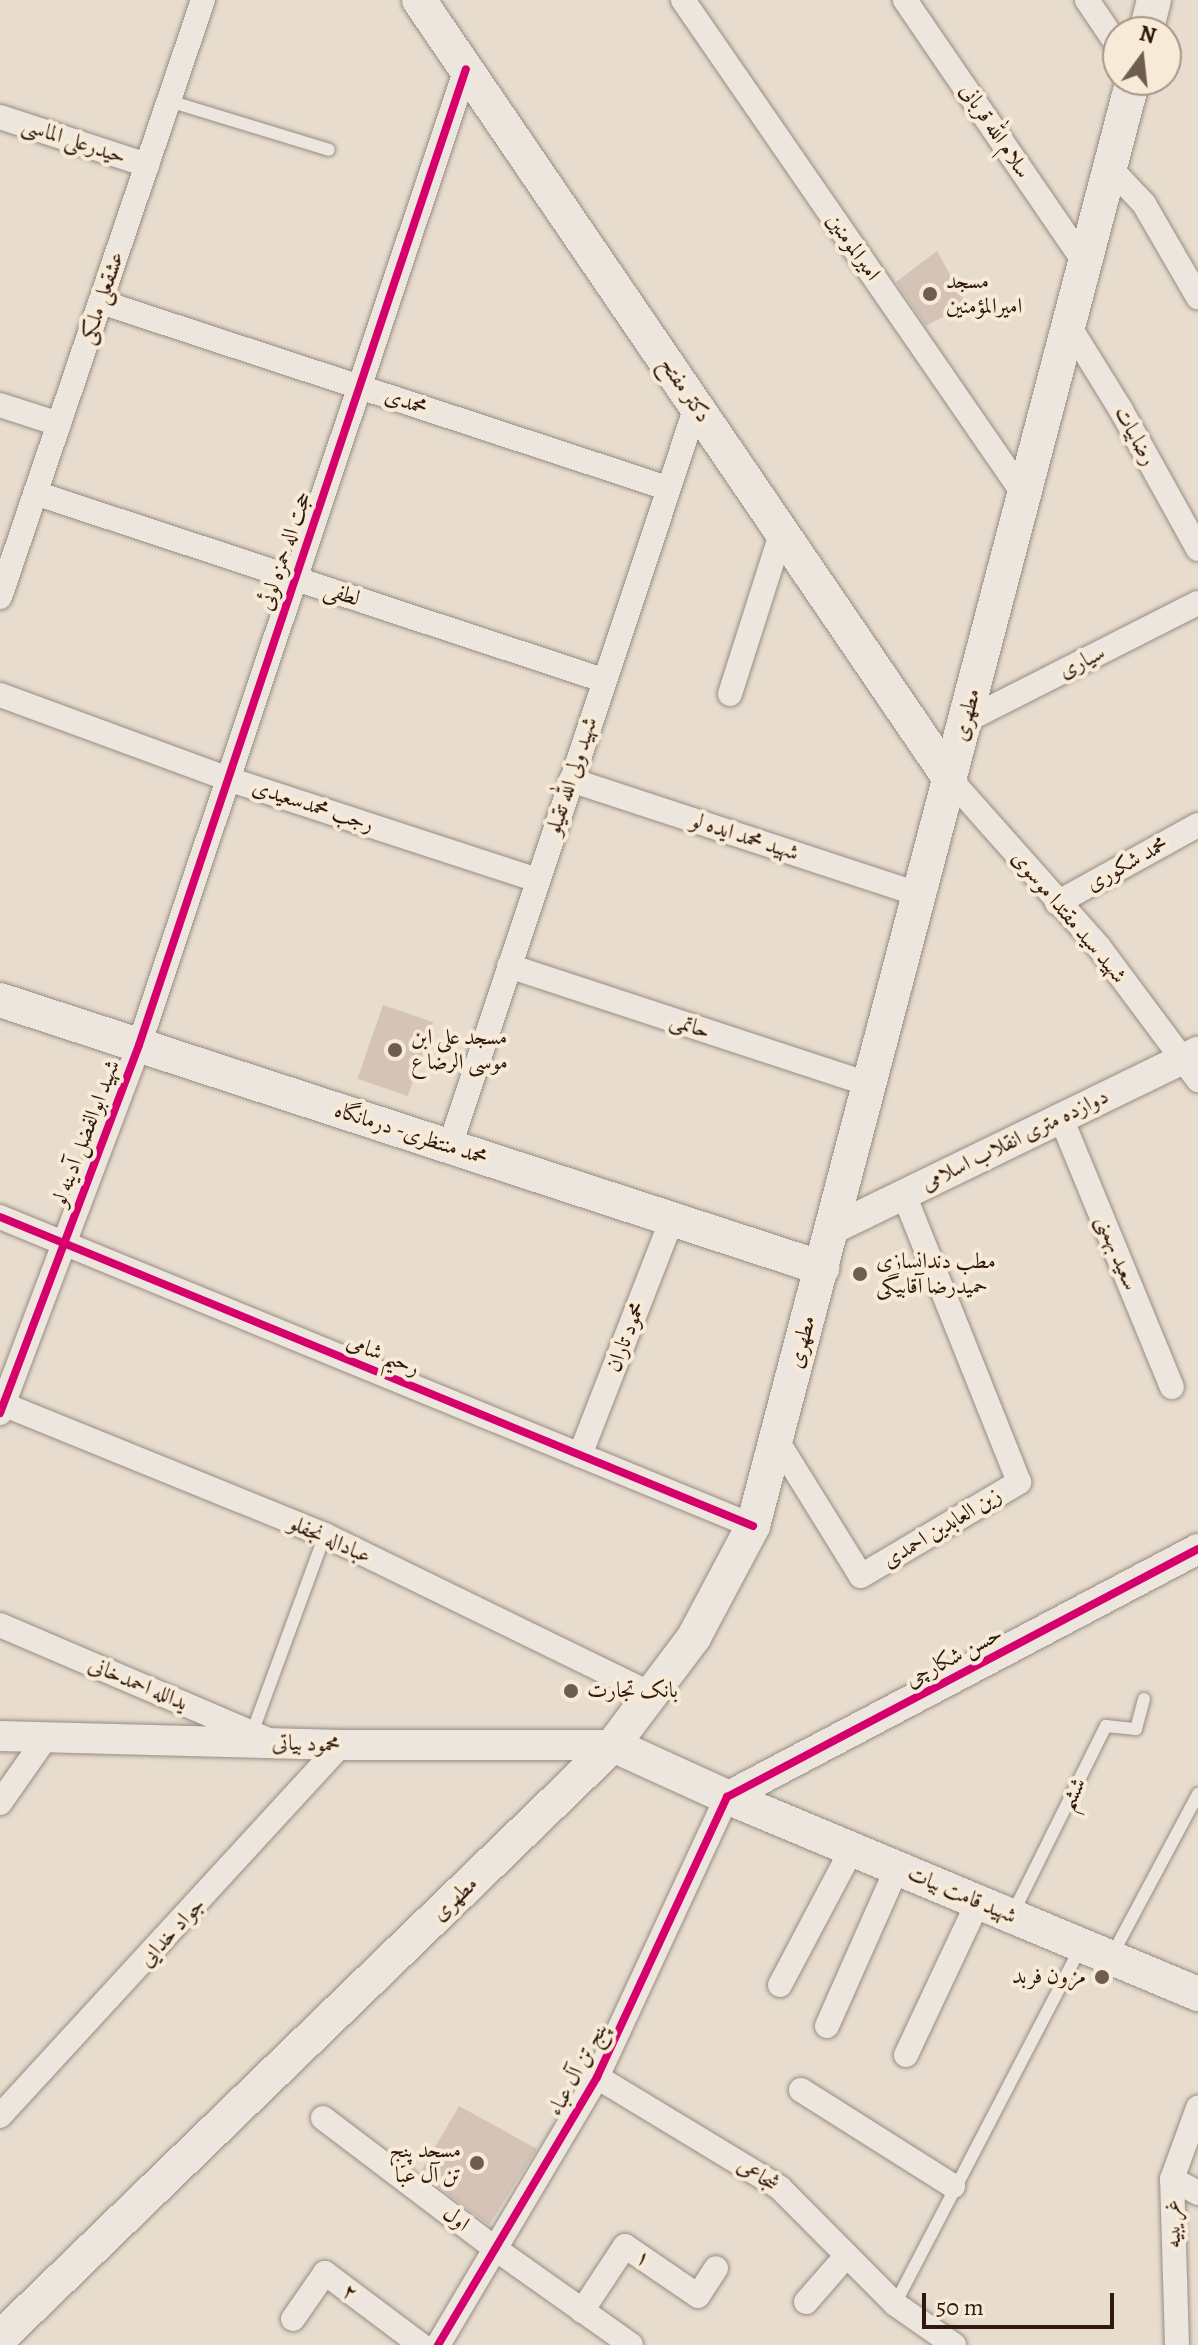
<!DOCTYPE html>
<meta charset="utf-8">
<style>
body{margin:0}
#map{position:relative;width:1198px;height:2345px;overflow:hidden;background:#e7dccd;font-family:Alegreya,Amiri,serif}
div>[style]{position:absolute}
.building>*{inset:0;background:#d4c3b6;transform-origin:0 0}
.roads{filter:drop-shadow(0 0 2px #968d83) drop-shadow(0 0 2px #968d83)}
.service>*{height:12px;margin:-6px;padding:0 6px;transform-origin:6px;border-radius:6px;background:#ece6de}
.minor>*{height:24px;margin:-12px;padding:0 12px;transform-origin:12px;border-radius:12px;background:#ece6de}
.tertiary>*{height:30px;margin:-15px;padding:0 15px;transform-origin:15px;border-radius:15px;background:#ece6de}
.secondary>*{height:34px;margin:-17px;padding:0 17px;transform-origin:17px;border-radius:17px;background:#ece6de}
.cycleway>*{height:8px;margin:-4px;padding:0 4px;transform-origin:4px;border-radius:4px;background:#d6006c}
.dots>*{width:22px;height:22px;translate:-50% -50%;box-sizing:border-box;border:4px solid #f7ead7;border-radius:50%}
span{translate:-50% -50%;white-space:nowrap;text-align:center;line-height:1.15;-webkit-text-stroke:8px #f7ead7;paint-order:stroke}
.street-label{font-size:22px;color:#2f180e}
.poi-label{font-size:22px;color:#2f180e}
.left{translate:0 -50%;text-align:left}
.right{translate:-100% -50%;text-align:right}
.north{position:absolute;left:1102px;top:16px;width:80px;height:80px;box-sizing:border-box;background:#f7ead7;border:2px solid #a79687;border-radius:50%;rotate:15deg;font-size:22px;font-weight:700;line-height:32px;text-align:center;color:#2f180e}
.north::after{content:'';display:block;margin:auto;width:28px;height:36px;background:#6f5d51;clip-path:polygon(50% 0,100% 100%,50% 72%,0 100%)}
.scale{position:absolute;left:922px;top:2293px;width:192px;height:36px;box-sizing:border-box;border:4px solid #2f180e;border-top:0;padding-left:10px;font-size:24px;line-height:28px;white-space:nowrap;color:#2f180e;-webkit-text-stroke:6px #f7ead7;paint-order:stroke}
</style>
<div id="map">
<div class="building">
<i style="clip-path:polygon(937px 251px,966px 304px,926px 326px,896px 282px)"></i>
<i style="left:383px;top:1005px;width:53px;height:78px;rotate:19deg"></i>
<i style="clip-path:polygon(459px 2106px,537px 2149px,489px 2225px,420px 2173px)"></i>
</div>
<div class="roads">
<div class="service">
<i style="left:169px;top:101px;width:167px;rotate:17deg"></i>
<i style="left:252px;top:1733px;width:211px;rotate:-69.8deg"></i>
<i style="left:1013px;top:1913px;width:209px;rotate:-63.6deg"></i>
<i style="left:1106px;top:1726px;width:30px;rotate:6deg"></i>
<i style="left:1136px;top:1729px;width:31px;rotate:-75deg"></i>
<i style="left:1111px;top:1957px;width:185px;rotate:-61.9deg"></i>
<i style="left:895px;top:2304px;width:401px;rotate:-62.5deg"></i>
</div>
<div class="minor">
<i style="left:683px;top:0;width:599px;rotate:55.41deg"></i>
<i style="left:905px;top:0;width:319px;rotate:55.6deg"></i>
<i style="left:1087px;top:0;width:55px;rotate:56deg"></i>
<i style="left:0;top:117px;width:155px;rotate:18.1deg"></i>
<i style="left:1110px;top:168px;width:50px;rotate:46.6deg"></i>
<i style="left:1144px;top:204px;width:108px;rotate:59.9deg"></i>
<i style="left:101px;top:302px;width:596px;rotate:18.19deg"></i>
<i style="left:1069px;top:326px;width:99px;rotate:58.2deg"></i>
<i style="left:1121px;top:410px;width:159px;rotate:61deg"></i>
<i style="left:0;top:405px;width:62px;rotate:17.9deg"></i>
<i style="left:35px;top:493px;width:598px;rotate:18.22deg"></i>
<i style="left:0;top:597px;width:631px;rotate:-71.22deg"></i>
<i style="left:730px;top:694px;width:171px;rotate:-72.3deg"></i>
<i style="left:0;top:695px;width:243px;rotate:20.2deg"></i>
<i style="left:228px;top:779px;width:325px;rotate:18.1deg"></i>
<i style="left:965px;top:721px;width:261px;rotate:-26.9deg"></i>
<i style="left:950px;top:779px;width:225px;rotate:48.4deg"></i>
<i style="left:1099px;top:947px;width:166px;rotate:53.3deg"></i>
<i style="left:571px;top:780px;width:367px;rotate:18.2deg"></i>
<i style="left:1057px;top:903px;width:161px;rotate:-29deg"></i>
<i style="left:509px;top:966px;width:380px;rotate:18.2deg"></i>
<i style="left:1061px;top:1118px;width:291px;rotate:67.6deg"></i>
<i style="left:450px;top:1146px;width:779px;rotate:-71.59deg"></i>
<i style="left:0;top:1217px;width:814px;rotate:22.31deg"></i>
<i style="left:0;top:1403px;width:351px;rotate:22.1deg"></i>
<i style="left:325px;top:1535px;width:365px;rotate:26deg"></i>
<i style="left:0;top:1413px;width:393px;rotate:-69.3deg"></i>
<i style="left:139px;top:1045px;width:1029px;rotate:-71.48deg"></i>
<i style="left:776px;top:1439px;width:161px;rotate:58.2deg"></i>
<i style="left:861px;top:1576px;width:184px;rotate:-30.7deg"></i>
<i style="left:1019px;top:1482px;width:310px;rotate:-111.8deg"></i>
<i style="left:580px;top:1455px;width:253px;rotate:-68.7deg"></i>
<i style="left:0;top:1625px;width:289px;rotate:23.2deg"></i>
<i style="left:0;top:1803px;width:82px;rotate:-55deg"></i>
<i style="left:780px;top:1985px;width:154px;rotate:-62.1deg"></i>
<i style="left:827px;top:2026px;width:173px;rotate:-66.1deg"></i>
<i style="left:906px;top:2055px;width:169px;rotate:-64.8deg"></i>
<i style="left:597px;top:2077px;width:214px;rotate:31.2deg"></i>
<i style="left:780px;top:2188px;width:163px;rotate:45.2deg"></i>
<i style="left:895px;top:2304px;width:72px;rotate:34.8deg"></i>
<i style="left:801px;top:2090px;width:180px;rotate:32.3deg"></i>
<i style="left:0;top:2116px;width:504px;rotate:-47.41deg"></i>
<i style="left:323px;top:2118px;width:218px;rotate:37.2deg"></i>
<i style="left:497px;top:2250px;width:164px;rotate:35.3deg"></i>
<i style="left:1172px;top:2179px;width:30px;rotate:28deg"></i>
<i style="left:806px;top:2302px;width:62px;rotate:-48.9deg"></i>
<i style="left:582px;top:2311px;width:78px;rotate:-56.5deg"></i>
<i style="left:625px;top:2246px;width:88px;rotate:34.4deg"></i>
<i style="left:698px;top:2296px;width:33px;rotate:-57deg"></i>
<i style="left:293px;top:2319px;width:56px;rotate:-55.2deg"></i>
<i style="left:325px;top:2273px;width:120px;rotate:36.9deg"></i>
<i style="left:438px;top:2345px;width:312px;rotate:-59.3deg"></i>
<i style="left:597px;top:2077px;width:309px;rotate:-65.1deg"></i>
<i style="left:1177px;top:2345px;width:166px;rotate:-91.7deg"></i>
<i style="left:1172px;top:2179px;width:76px;rotate:-69.9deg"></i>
</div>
<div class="tertiary">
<i style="left:833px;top:1229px;width:406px;rotate:-25.9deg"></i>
<i style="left:0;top:1736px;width:341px;rotate:1.5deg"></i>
<i style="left:341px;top:1745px;width:272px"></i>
<i style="left:727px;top:1797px;width:532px;rotate:-27.77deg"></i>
</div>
<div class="secondary">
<i style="left:419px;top:0;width:943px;rotate:55.72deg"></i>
<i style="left:1146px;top:32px;width:33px;rotate:-76deg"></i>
<i style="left:0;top:1000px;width:865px;rotate:18.06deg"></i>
<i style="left:613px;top:1745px;width:125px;rotate:24.5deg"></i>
<i style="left:727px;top:1797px;width:511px;rotate:22.7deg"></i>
<i style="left:0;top:2338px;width:853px;rotate:-44.05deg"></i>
<i style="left:613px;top:1745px;width:135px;rotate:-53.1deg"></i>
<i style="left:694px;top:1637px;width:126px;rotate:-62deg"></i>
<i style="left:753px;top:1526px;width:1495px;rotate:-75.28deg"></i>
</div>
</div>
<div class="cycleway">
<i style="left:0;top:1217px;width:814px;rotate:22.31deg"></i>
<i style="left:0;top:1413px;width:393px;rotate:-69.3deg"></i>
<i style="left:139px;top:1045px;width:1029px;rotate:-71.48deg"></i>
<i style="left:438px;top:2345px;width:312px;rotate:-59.3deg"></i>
<i style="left:597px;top:2077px;width:309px;rotate:-65.1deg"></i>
<i style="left:727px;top:1797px;width:532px;rotate:-27.77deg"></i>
</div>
<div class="dots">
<i style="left:930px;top:294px;background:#6f5d51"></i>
<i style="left:395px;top:1050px;background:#6f5d51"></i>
<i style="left:860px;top:1274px;background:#6f5d51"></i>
<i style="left:571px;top:1691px;background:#6f5d51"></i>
<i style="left:1102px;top:1977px;background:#6f5d51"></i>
<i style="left:477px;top:2163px;background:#6f5d51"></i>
</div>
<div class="street-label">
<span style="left:995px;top:131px;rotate:56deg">سلام الله قربانی</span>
<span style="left:74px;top:141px;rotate:18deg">حیدرعلی الماسی</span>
<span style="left:853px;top:247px;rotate:55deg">امیرالمومنین</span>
<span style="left:102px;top:298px;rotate:-71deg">عشقعلی ملکی</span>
<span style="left:685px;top:390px;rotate:56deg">دکتر مفتح</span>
<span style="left:406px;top:402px;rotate:18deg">محمدی</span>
<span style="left:1135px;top:436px;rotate:61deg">رضابیات</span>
<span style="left:285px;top:551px;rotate:-71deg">حجت اله حمزه لوئی</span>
<span style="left:342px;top:594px;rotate:18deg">لطفی</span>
<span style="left:1082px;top:662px;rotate:-27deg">سیاری</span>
<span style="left:967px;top:715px;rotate:-76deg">مطهری</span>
<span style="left:572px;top:776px;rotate:-72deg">شهید ولی الله تقیلو</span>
<span style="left:313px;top:806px;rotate:18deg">رجب محمدسعیدی</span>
<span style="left:745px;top:837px;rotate:18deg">شهید محمد ایده لو</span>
<span style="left:1127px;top:864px;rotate:-29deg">محمد شکوری</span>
<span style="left:1069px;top:917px;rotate:50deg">شهید سید مقتدا موسوی</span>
<span style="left:690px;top:1026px;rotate:18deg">حاتمی</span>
<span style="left:86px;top:1133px;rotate:-69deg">شهید ابوالفضل آدینه لو</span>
<span style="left:411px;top:1134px;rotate:18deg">محمد منتظری- درمانگاه</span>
<span style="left:1015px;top:1140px;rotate:-26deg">دوازده متری انقلاب اسلامی</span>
<span style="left:1117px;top:1253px;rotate:68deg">سعید بهمنی</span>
<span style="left:626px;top:1337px;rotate:-69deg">محمود تاران</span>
<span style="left:802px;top:1342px;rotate:-75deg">مطهری</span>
<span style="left:383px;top:1355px;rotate:22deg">رحیم شامی</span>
<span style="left:942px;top:1528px;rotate:-31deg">زین العابدین احمدی</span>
<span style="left:330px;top:1540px;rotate:24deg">عباداله نجفلو</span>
<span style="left:954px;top:1657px;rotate:-28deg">حسن شکارچی</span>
<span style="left:138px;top:1684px;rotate:23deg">یدالله احمدخانی</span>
<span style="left:306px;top:1744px;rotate:2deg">محمود بیاتی</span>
<span style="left:1073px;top:1794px;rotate:-63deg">ششم</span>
<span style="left:962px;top:1895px;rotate:23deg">شهید قامت بیات</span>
<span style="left:455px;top:1899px;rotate:-44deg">مطهری</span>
<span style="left:172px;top:1932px;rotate:-47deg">جواد خدایی</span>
<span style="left:578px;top:2069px;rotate:-62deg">پنج تن آل عباء</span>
<span style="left:758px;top:2175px;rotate:33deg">شجاعی</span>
<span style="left:456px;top:2219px;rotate:37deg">اول</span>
<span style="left:1173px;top:2224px;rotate:-92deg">غریبیه</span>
<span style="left:643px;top:2258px;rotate:34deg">۱</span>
<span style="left:350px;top:2292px;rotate:37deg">۲</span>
</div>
<div class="poi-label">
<span class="left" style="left:946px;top:294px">مسجد<br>امیرالمؤمنین</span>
<span class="left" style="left:411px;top:1050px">مسجد علی ابن<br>موسی الرضا ع</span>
<span class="left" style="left:876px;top:1274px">مطب دندانسازی<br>حمیدرضا آقابیگی</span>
<span class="left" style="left:587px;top:1691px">بانک تجارت</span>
<span class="right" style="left:1086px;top:1977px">مزون فربد</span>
<span class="right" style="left:461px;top:2163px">مسجد پنج<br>تن آل عبا</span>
</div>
<div class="north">N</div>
<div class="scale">50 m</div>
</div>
